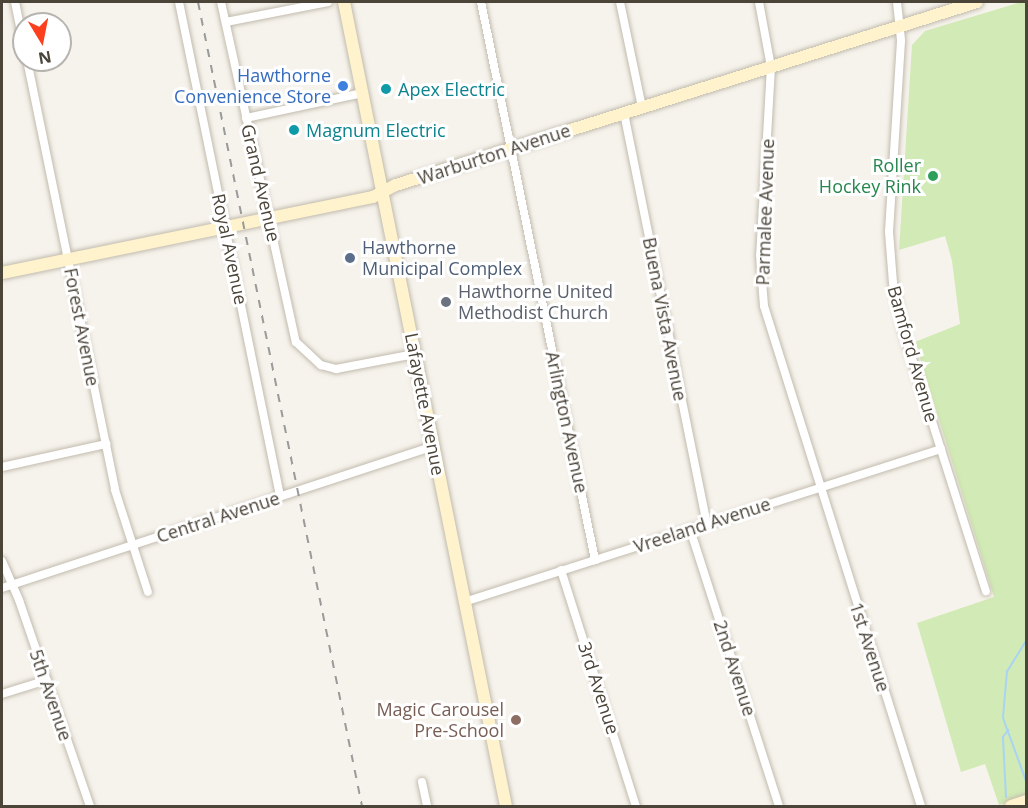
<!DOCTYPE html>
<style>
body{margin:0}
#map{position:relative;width:1028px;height:808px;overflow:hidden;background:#f6f3ec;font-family:"Open Sans",sans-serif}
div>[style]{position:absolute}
.green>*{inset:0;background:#d2eab5}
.stream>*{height:2px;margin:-1px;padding:0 1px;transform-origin:1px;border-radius:1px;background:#a9d4f2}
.roads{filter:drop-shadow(0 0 2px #c2bbae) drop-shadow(0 0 2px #c2bbae)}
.street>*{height:8px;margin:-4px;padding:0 4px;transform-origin:4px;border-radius:4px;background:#fff}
.secondary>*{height:12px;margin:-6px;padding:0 6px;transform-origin:6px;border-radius:6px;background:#fff3cd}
.rail>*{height:2px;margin-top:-1px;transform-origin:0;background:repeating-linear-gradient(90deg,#9a9a9a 0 8px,transparent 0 16px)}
.dots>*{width:16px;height:16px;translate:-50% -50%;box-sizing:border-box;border:3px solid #fff;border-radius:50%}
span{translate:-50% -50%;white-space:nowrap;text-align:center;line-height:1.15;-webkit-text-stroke:6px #fff;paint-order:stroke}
.shop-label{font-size:18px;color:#366cbe}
.right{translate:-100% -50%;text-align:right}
.culture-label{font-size:18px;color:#0d838f}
.left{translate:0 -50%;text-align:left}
.street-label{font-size:18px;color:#4b4439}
.leisure-label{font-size:18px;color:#27864d}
.service-label{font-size:18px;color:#4e5e75}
.worship-label{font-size:18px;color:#5b616d}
.education-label{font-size:18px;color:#785e54}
.frame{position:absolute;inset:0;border:3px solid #4b4439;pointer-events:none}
.north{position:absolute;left:12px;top:12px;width:60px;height:60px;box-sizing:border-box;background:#fff;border:2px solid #b7b4b0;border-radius:50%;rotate:170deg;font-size:16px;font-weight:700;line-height:24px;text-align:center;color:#4b4439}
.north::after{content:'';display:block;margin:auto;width:21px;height:27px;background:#fc3f1d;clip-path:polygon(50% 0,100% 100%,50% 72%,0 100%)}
</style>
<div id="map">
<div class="green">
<i style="clip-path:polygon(1021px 2px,1026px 2px,1026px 796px,999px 805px,985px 764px,961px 772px,917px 623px,994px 597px,915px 342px,960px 324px,952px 261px,945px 236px,899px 250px,912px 45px,925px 31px)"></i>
</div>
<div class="stream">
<i style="left:1026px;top:641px;width:36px;rotate:122deg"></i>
<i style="left:1007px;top:671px;width:47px;rotate:94.9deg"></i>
<i style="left:1003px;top:718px;width:67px;rotate:69.9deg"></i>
<i style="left:1006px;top:797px;width:60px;rotate:-92.9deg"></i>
<i style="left:1003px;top:737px;width:9px;rotate:-54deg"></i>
</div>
<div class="roads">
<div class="street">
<i style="left:15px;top:2px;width:45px;rotate:78.4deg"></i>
<i style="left:179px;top:2px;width:504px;rotate:78.44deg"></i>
<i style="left:221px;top:2px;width:348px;rotate:77.6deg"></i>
<i style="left:296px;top:342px;width:34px;rotate:43deg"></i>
<i style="left:321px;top:365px;width:16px;rotate:15deg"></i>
<i style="left:336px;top:369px;width:80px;rotate:-10.8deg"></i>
<i style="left:481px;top:2px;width:570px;rotate:78.45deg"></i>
<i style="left:620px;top:2px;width:107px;rotate:78.2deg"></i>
<i style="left:759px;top:2px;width:66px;rotate:79.5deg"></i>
<i style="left:771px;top:67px;width:188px;rotate:93.3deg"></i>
<i style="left:760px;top:255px;width:51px;rotate:85.5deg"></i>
<i style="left:764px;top:306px;width:524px;rotate:72.57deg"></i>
<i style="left:897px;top:2px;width:39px;rotate:84deg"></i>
<i style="left:901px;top:41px;width:191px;rotate:93.6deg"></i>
<i style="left:889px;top:232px;width:51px;rotate:85.5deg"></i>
<i style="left:893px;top:283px;width:51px;rotate:77.6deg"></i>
<i style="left:904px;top:333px;width:271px;rotate:72.4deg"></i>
<i style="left:226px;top:22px;width:104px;rotate:-11.1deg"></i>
<i style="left:27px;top:60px;width:439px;rotate:78.4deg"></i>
<i style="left:115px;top:490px;width:107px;rotate:72.1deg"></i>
<i style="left:624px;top:113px;width:419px;rotate:78.6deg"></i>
<i style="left:246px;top:118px;width:120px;rotate:-12.1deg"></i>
<i style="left:2px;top:467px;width:107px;rotate:-12.5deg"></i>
<i style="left:690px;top:529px;width:291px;rotate:72.2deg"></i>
<i style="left:2px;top:561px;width:43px;rotate:66.4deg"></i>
<i style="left:19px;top:600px;width:218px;rotate:71deg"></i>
<i style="left:561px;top:570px;width:248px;rotate:72.4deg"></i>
<i style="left:2px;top:588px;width:455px;rotate:-18.2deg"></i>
<i style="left:464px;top:602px;width:501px;rotate:-17.78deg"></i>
<i style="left:2px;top:694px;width:47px;rotate:-17.3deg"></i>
<i style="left:422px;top:782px;width:25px;rotate:78deg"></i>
</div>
<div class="secondary">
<i style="left:344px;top:2px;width:820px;rotate:78.61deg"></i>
<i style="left:2px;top:273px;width:379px;rotate:-11.6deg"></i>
<i style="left:373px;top:197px;width:26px;rotate:-28deg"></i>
<i style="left:396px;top:185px;width:609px;rotate:-17.48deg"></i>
<i style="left:1011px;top:806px;width:16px;rotate:-18deg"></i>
</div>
</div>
<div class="rail">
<i style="left:198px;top:2px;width:821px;rotate:78.47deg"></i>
</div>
<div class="dots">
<i style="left:343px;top:86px;background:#3f7fe0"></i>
<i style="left:386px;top:89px;background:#0f9aa8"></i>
<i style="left:294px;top:130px;background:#0f9aa8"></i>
<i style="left:933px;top:176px;background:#2e9e5b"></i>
<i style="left:350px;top:258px;background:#5c6f8a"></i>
<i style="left:446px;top:302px;background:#6b7280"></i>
<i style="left:516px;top:720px;background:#8d6e63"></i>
</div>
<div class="shop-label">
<span class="right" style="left:331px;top:86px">Hawthorne<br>Convenience Store</span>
</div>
<div class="culture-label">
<span class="left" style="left:398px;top:89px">Apex Electric</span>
<span class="left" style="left:306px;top:130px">Magnum Electric</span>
</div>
<div class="street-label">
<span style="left:494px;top:154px;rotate:-18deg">Warburton Avenue</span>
<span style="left:261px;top:183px;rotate:77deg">Grand Avenue</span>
<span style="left:765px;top:212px;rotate:-88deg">Parmalee Avenue</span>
<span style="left:230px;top:249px;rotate:78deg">Royal Avenue</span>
<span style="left:665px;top:319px;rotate:79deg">Buena Vista Avenue</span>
<span style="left:82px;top:327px;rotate:79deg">Forest Avenue</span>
<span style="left:913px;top:354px;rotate:74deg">Bamford Avenue</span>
<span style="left:425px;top:404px;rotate:79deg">Lafayette Avenue</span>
<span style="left:567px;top:422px;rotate:78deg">Arlington Avenue</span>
<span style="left:218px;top:517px;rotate:-18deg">Central Avenue</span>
<span style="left:702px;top:525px;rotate:-18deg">Vreeland Avenue</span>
<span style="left:870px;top:647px;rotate:72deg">1st Avenue</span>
<span style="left:735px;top:668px;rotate:72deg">2nd Avenue</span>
<span style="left:599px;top:688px;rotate:72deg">3rd Avenue</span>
<span style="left:51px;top:695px;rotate:71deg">5th Avenue</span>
</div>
<div class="leisure-label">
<span class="right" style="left:921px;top:176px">Roller<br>Hockey Rink</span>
</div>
<div class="service-label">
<span class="left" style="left:362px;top:258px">Hawthorne<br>Municipal Complex</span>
</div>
<div class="worship-label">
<span class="left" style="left:458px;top:302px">Hawthorne United<br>Methodist Church</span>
</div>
<div class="education-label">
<span class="right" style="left:504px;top:720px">Magic Carousel<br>Pre-School</span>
</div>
<div class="frame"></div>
<div class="north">N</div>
</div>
